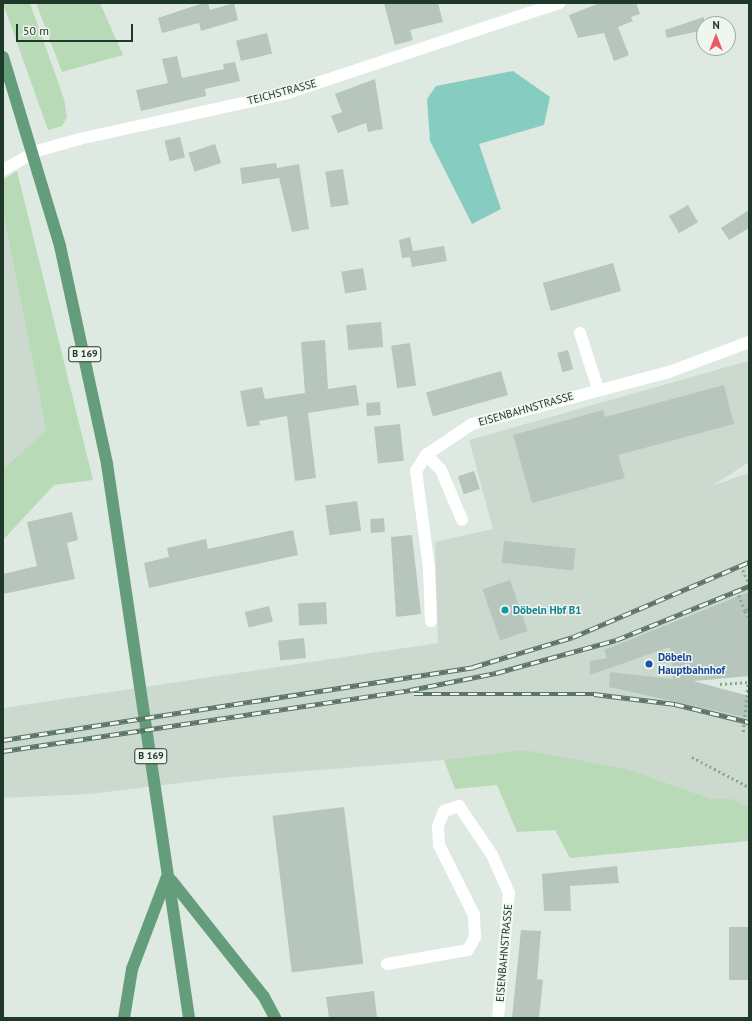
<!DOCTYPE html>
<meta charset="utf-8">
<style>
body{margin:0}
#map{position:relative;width:752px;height:1021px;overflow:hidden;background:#dee9e1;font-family:"PT Sans",sans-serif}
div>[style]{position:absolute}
.built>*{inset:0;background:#ccd9cf}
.green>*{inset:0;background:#b9dab7}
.water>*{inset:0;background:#87ccc1}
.building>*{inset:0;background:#b7c6bc;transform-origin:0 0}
.path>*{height:2.5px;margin-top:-1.25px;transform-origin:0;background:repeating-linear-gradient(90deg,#80ab90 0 2px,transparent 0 5px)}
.minor>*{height:12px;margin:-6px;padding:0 6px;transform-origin:6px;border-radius:6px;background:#fff}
.major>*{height:12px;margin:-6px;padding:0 6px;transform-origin:6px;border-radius:6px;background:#649d7c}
.rail>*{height:4.5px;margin-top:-2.25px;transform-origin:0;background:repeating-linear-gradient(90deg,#eef6ef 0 9px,#5a7465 0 18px);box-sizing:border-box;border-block:1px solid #5a7465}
.dots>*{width:11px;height:11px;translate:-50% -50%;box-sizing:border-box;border:2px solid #eef6ef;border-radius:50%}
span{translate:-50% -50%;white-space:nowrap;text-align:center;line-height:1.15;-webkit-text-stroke:3px #eef6ef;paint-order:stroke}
.shield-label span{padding:1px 3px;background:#eef6ef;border:1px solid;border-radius:3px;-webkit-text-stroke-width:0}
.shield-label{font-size:10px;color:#20382a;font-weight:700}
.street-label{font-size:11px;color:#20382a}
.culture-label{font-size:11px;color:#0d838f;font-weight:700}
.left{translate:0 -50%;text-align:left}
.transit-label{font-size:11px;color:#164399;font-weight:700}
.frame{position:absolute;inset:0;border:4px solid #20382a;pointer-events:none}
.north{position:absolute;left:696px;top:16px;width:40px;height:40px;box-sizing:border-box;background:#eef6ef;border:1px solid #9caaa0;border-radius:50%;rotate:0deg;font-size:11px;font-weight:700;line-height:16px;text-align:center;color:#20382a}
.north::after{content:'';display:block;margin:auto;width:14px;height:18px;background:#eb5a64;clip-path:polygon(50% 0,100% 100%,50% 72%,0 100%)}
.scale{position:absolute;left:16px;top:24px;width:117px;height:18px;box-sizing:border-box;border:2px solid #20382a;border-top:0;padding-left:5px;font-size:12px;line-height:14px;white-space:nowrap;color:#20382a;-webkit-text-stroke:3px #eef6ef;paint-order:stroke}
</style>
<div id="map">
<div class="built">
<i style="clip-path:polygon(3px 211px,46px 430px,3px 469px)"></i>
<i style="clip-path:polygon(748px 361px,749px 462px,712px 486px,749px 473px,749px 676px,695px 681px,696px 686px,749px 698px,749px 807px,732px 799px,711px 799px,524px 750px,444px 760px,231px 777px,89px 794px,3px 798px,3px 708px,438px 643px,435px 542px,493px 529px,469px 440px)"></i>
</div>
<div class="green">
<i style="clip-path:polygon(3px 3px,30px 3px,64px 99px,67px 117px,62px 126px,48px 130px)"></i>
<i style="clip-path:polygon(36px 3px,100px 3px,123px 55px,62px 72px)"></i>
<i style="clip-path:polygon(17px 171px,93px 480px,54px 485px,3px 540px,3px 469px,46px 430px,3px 211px,3px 180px)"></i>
<i style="clip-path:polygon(524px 750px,626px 769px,711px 799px,732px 799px,749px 807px,749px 841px,570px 858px,555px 830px,517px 832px,497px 785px,455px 789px,444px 760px)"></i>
</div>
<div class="water">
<i style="clip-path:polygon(513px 71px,550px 97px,544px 125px,479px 144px,501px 209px,472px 224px,430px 141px,427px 99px,436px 86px)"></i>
</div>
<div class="building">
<i style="clip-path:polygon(203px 3px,208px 3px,210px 10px,234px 3px,238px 20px,201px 31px,199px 23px,162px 33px,158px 18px)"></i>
<i style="clip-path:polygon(384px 3px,438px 3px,443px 22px,410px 30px,413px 40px,395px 45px)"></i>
<i style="clip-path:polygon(600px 3px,636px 3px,640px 14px,631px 17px,633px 21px,618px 27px,629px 55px,614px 61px,604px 33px,578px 38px,569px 15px)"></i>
<i style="clip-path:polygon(704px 17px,704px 30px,667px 38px,665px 30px)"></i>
<i style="left:267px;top:33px;width:21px;height:32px;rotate:76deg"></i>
<i style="clip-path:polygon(177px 56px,182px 78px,224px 69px,223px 64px,235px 62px,240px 81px,205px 89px,206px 96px,141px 111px,136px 90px,168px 83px,162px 59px)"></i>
<i style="clip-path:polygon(375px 79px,383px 129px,368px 132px,366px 123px,338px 133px,331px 116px,342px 112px,335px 94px)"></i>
<i style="left:180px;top:137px;width:21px;height:16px;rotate:76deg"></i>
<i style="left:215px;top:144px;width:20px;height:28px;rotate:72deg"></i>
<i style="clip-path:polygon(276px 163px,277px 168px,299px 164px,309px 229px,292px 232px,279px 178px,242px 184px,240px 168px)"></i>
<i style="left:343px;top:169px;width:36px;height:18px;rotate:81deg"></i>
<i style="left:688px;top:205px;width:20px;height:22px;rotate:60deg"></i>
<i style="clip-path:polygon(749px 210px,749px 228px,729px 240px,721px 228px)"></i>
<i style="clip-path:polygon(410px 237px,413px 251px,444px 246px,447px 261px,412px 267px,410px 257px,402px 258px,399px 240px)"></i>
<i style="left:613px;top:263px;width:29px;height:73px;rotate:74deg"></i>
<i style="left:363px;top:268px;width:22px;height:22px;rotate:80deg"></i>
<i style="left:381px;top:322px;width:25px;height:35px;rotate:85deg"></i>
<i style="clip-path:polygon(325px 340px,328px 389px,356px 385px,359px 405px,308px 413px,316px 478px,295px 481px,287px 416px,259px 421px,260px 425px,247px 427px,240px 391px,262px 387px,265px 399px,305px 393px,301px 342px)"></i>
<i style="left:410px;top:343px;width:43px;height:19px;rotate:82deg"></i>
<i style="left:568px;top:350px;width:20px;height:11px;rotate:75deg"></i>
<i style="left:501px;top:371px;width:25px;height:78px;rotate:74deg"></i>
<i style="clip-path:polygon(724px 385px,734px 424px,618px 455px,625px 478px,532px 503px,513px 435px,603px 410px,605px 417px)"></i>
<i style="left:380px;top:402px;width:13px;height:14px;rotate:86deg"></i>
<i style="left:400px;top:424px;width:37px;height:26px;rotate:84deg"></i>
<i style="left:474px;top:471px;width:19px;height:17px;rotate:72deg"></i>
<i style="left:357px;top:501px;width:30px;height:32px;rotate:82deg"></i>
<i style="clip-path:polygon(72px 512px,78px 540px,67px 543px,75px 579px,3px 594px,3px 574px,37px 566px,27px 522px)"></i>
<i style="left:384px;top:518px;width:14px;height:14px;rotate:86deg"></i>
<i style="clip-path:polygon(293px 530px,298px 555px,149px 588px,144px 563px,169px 557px,167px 548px,206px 539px,208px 549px)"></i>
<i style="clip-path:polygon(412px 535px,421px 614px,396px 617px,391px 537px)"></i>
<i style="left:504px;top:541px;width:72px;height:22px;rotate:6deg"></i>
<i style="left:510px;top:580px;width:54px;height:29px;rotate:71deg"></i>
<i style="clip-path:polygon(749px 592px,749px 676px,693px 681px,749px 696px,749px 718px,609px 687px,610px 672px,673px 679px,670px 647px,590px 675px,590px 661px,607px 658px,604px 650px)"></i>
<i style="left:326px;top:602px;width:22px;height:28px;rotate:87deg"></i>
<i style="left:269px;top:606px;width:16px;height:25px;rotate:76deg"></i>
<i style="left:304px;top:638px;width:20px;height:26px;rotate:84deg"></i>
<i style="left:344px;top:807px;width:158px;height:72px;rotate:83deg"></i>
<i style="clip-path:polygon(617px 866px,619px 883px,570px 886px,571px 911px,544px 911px,542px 874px)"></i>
<i style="left:729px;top:927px;width:19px;height:53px"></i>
<i style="clip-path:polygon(521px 930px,541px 931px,537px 979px,543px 980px,539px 1018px,512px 1018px)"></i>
<i style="clip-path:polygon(374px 991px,377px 1018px,329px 1018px,326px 997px)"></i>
</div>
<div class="path">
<i style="left:743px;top:570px;width:13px;rotate:67deg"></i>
<i style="left:739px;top:595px;width:17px;rotate:69deg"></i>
<i style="left:749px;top:609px;width:4px;rotate:153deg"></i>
<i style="left:745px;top:611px;width:7px;rotate:56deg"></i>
<i style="left:720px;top:684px;width:29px;rotate:-4deg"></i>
<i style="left:743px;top:732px;width:50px;rotate:-84.3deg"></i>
<i style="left:692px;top:757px;width:64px;rotate:27.8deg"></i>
</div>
<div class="minor">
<i style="left:3px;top:170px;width:39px;rotate:-29deg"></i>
<i style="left:37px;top:151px;width:44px;rotate:-15.9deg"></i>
<i style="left:79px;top:139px;width:210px;rotate:-12.4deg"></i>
<i style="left:284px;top:94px;width:290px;rotate:-18.3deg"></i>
<i style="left:580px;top:333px;width:59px;rotate:72.2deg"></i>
<i style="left:426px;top:455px;width:21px;rotate:45deg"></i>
<i style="left:441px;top:470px;width:54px;rotate:67.2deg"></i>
<i style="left:431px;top:621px;width:53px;rotate:-92.2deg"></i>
<i style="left:429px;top:568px;width:98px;rotate:-97.6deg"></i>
<i style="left:416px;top:471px;width:19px;rotate:-58deg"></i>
<i style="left:426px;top:455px;width:55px;rotate:-34deg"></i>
<i style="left:472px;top:424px;width:204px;rotate:-14.8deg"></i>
<i style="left:669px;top:372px;width:85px;rotate:-20.6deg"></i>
<i style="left:387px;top:964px;width:82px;rotate:-9.8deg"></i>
<i style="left:468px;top:950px;width:15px;rotate:-62deg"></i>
<i style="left:475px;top:937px;width:22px;rotate:-93deg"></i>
<i style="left:474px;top:915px;width:78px;rotate:-116.6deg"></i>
<i style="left:439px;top:845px;width:19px;rotate:-93deg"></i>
<i style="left:438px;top:826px;width:16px;rotate:-68deg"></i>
<i style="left:444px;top:811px;width:16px;rotate:-18deg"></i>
<i style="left:459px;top:806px;width:59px;rotate:56deg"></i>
<i style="left:492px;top:855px;width:42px;rotate:65.9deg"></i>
<i style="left:509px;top:893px;width:125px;rotate:95deg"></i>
</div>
<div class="major">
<i style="left:3px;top:57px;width:197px;rotate:73.2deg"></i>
<i style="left:60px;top:246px;width:223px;rotate:77.8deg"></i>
<i style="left:107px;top:464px;width:560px;rotate:81.58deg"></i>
<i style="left:171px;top:880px;width:149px;rotate:51.5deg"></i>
<i style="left:264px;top:997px;width:24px;rotate:62deg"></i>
<i style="left:124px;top:1018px;width:50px;rotate:-80.7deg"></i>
<i style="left:132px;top:969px;width:98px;rotate:-69.2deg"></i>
</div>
<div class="rail">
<i style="left:414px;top:694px;width:180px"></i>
<i style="left:594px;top:694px;width:82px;rotate:7deg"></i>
<i style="left:675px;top:704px;width:76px;rotate:13.7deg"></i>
<i style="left:3px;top:740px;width:476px;rotate:-8.8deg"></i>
<i style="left:473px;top:667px;width:104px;rotate:-16.7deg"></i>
<i style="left:573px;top:637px;width:191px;rotate:-23.1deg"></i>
<i style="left:3px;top:751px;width:412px;rotate:-8.5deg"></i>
<i style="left:410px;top:690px;width:88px;rotate:-11.2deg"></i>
<i style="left:496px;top:673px;width:124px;rotate:-15.4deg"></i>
<i style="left:616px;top:640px;width:144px;rotate:-22.1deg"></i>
</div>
<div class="dots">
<i style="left:505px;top:610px;background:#0f9aa8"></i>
<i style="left:649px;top:664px;background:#1a4fb4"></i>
</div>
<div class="shield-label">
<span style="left:85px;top:354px">B 169</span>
<span style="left:151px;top:756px">B 169</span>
</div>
<div class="street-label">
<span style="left:282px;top:92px;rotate:-15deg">TEICHSTRASSE</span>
<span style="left:526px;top:409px;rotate:-16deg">EISENBAHNSTRASSE</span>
<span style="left:504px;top:953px;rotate:-85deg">EISENBAHNSTRASSE</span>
</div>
<div class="culture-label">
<span class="left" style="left:513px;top:610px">Döbeln Hbf B1</span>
</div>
<div class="transit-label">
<span class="left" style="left:658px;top:664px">Döbeln<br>Hauptbahnhof</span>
</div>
<div class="frame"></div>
<div class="north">N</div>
<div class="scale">50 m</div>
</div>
